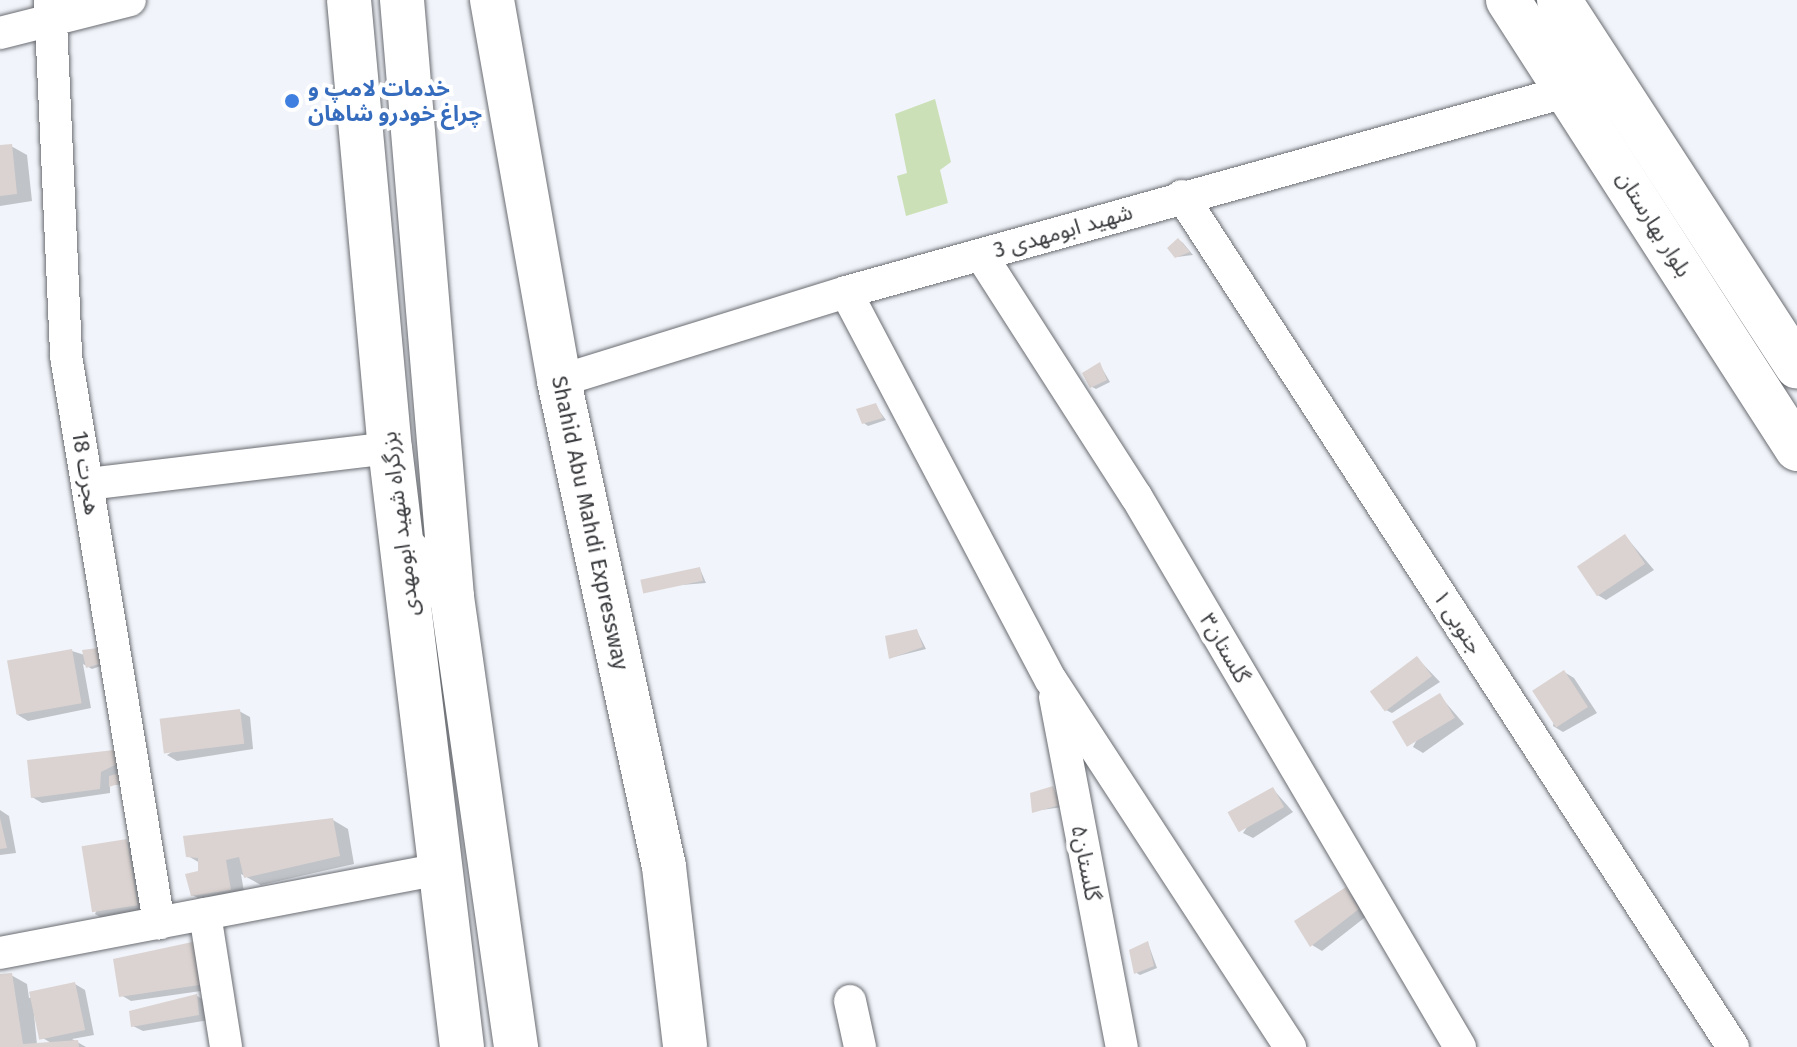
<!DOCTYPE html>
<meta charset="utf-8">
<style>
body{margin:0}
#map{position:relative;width:1797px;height:1047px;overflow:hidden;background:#f1f4fa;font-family:"Fira Sans","Noto Sans Arabic",sans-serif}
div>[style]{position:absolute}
.green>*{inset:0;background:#cce0b7}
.shadow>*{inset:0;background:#0003}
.building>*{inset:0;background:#dbd3d1;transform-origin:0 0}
.roads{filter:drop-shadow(0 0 2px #6a6d72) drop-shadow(0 0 2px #6a6d72)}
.street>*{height:32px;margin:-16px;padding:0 16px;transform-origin:16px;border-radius:16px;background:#fff}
.secondary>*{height:44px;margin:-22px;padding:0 22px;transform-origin:22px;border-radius:22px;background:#fff}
.highway>*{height:44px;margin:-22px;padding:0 22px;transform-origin:22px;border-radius:22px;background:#fff}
.dots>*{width:22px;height:22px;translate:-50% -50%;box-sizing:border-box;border:4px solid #fff;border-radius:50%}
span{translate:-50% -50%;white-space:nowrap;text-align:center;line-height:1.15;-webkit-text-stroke:8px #fff;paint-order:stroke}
.shop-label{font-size:22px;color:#366cbe;font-weight:700}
.left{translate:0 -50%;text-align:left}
.street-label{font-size:22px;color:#3a3b3e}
</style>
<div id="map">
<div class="green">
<i style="clip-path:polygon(935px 99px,951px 162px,940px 170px,948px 203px,906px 216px,897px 176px,907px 173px,895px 114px)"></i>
</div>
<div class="shadow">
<i style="clip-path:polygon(11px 146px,27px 155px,32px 201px,0 206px,0 147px)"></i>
<i style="clip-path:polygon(1179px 240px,1183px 243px,1193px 255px,1177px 257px)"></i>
<i style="clip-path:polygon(1100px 365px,1110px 382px,1096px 389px,1092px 387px)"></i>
<i style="clip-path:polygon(875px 405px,886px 420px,868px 426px,864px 423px)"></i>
<i style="clip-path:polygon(1626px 537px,1654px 570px,1606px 600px,1596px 594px)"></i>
<i style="clip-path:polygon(700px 569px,706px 583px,645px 588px)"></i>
<i style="clip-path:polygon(917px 631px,926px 649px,890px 658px)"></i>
<i style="clip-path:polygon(72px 651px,110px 663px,92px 669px,83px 664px,91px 708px,28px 721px,18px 715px)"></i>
<i style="clip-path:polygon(1418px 659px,1440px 682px,1392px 713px,1382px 708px)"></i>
<i style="clip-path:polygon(1564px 672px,1574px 678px,1597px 713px,1563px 732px,1553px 726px)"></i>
<i style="clip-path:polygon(1440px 696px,1464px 724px,1423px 753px,1413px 747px)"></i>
<i style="clip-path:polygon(239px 711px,250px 717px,253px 749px,177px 761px,167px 755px)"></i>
<i style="clip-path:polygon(114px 752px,124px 758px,128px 784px,110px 785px,110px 793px,42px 803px,32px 797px)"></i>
<i style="clip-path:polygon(1053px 788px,1063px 807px,1034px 811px)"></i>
<i style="clip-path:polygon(1273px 789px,1293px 812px,1253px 838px,1243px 833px)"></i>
<i style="clip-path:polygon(0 810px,9px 816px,16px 853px,0 855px)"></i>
<i style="clip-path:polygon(333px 820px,348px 829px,354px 864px,261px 885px,241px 874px,245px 898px,208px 903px,192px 895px,200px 863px,188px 856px)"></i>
<i style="clip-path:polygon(127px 842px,137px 847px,147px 910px,105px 920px,95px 914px)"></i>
<i style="clip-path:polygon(1346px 889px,1368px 915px,1322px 951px,1312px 945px)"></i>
<i style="clip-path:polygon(1148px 943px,1157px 968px,1140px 975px,1135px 972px)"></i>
<i style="clip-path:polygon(115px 960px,215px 989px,131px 1001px,121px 995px)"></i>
<i style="clip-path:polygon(evenodd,11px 975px,27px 984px,29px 998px,75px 984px,85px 990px,94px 1035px,72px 1039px,86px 1047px,0 1047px,0 976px,11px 975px,33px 1003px,41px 1037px,53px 1044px,37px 1045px,33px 1003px)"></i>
<i style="clip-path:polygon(197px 996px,207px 1002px,209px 1020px,143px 1031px,133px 1026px)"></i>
</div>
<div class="building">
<i style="clip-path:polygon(12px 144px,17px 194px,0 196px,0 145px)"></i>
<i style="clip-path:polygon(1178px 238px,1190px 252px,1175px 258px,1167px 248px)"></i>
<i style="clip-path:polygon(1100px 362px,1107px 380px,1090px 388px,1082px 373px)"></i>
<i style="clip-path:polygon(876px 403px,883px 418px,862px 424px,856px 409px)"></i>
<i style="left:1625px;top:534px;width:36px;height:58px;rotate:56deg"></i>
<i style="left:700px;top:567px;width:14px;height:61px;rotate:78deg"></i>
<i style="clip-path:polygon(917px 629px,923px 647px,889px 659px,885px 636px)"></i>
<i style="clip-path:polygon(106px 647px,106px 662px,86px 668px,82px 650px)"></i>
<i style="left:72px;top:649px;width:55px;height:66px;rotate:80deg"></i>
<i style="left:1417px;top:656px;width:25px;height:59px;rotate:53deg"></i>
<i style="left:1564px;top:670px;width:44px;height:38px;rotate:57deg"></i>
<i style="left:1440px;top:693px;width:29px;height:56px;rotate:59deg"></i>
<i style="left:240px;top:709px;width:35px;height:81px;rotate:83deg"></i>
<i style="clip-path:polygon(114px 750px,117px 764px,101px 772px,100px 789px,31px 798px,27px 760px)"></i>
<i style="clip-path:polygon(124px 772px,124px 782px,109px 787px,109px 776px)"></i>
<i style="clip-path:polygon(1053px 786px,1060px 805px,1032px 813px,1030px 793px)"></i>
<i style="left:1273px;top:787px;width:23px;height:52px;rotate:61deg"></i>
<i style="clip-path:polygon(0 818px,7px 848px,0 849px)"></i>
<i style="clip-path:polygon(333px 818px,340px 856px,244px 878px,239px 857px,226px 860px,231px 890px,191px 896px,185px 874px,198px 871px,198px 858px,186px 857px,183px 836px)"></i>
<i style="left:127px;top:839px;width:67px;height:46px;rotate:81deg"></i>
<i style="clip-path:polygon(1346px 887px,1359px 909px,1310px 947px,1294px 921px)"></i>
<i style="clip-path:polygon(197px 941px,206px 984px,119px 997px,113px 959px)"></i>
<i style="clip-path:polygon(1148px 941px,1154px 966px,1134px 974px,1129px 950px)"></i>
<i style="clip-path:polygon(12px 973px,23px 1044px,78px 1040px,79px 1047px,0 1047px,0 974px)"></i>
<i style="left:75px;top:982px;width:49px;height:47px;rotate:78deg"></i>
<i style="clip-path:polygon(197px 994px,199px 1015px,131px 1027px,129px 1011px)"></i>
</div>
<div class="roads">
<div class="street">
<i style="left:50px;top:0;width:356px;rotate:87.4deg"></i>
<i style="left:66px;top:356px;width:575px;rotate:80.69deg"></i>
<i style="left:0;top:33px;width:134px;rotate:-14.2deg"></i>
<i style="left:1182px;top:196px;width:1014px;rotate:57.08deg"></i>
<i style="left:981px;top:255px;width:287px;rotate:57.3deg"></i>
<i style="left:1136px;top:496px;width:639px;rotate:59.54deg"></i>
<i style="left:846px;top:292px;width:439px;rotate:62.2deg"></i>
<i style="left:1051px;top:680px;width:438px;rotate:56.9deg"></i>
<i style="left:559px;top:381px;width:300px;rotate:-17.2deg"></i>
<i style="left:846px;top:292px;width:750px;rotate:-15.54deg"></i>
<i style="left:88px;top:484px;width:304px;rotate:-6.8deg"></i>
<i style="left:1055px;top:697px;width:356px;rotate:79.2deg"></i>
<i style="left:205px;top:914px;width:135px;rotate:81deg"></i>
<i style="left:0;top:953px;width:445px;rotate:-10.8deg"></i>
<i style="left:850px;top:1001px;width:47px;rotate:77.7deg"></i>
</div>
<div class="secondary">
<i style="left:349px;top:0;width:450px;rotate:84.8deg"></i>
<i style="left:390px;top:448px;width:603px;rotate:83.15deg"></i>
<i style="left:1508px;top:0;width:534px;rotate:57.23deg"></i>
<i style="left:1559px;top:0;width:437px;rotate:57deg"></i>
</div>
<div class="highway">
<i style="left:402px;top:0;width:599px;rotate:85.21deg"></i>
<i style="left:452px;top:597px;width:455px;rotate:81.9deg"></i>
<i style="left:492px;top:0;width:387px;rotate:80deg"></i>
<i style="left:559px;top:381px;width:497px;rotate:77.8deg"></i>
<i style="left:664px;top:867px;width:181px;rotate:83.3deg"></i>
<i style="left:405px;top:549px;width:67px;rotate:45.6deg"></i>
</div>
</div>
<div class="dots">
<i style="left:292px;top:101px;background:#3f7fe0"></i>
</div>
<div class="shop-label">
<span class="left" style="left:308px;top:101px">خدمات لامپ و<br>چراغ خودرو شاهان</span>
</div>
<div class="street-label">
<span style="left:1654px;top:224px;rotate:58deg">بلوار بهارستان</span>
<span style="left:1063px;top:231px;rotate:-16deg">شهید ابومهدی 3</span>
<span style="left:86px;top:473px;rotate:81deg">هجرت 18</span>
<span style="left:590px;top:523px;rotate:78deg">Shahid Abu Mahdi Expressway</span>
<span style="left:400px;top:524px;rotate:-97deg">بزرگراه شهید ابومهدی</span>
<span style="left:1458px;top:622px;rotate:57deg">جنوبی ۱</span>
<span style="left:1225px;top:648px;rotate:60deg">گلستان۳</span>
<span style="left:1086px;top:863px;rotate:79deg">گلستان۵</span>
</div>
</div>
